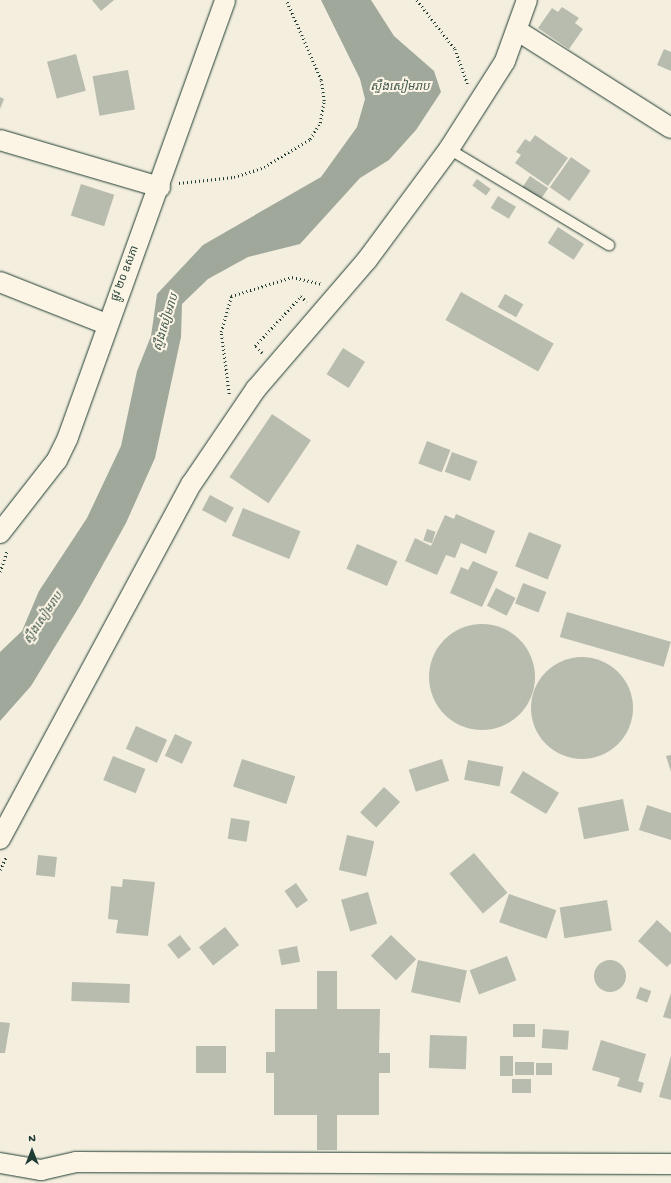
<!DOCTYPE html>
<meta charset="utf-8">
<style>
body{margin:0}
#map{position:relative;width:671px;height:1183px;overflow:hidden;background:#f3eede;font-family:"Gochi Hand","Noto Sans Khmer",sans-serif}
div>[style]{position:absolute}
.water>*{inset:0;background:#a0a89b}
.building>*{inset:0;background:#b8bcae;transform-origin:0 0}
.round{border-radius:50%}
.path>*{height:2.5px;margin-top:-1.25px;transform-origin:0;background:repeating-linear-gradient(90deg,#1f3d34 0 1px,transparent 0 4px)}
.roads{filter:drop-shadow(0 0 1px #1f3d34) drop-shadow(0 0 1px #1f3d34)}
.service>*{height:10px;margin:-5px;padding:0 5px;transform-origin:5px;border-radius:5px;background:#fcf5e5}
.minor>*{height:20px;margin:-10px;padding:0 10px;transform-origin:10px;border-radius:10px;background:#fcf5e5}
span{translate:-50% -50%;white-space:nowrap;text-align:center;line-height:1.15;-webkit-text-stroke:4px #fcf5e5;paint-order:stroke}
.street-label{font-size:11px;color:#1f3d34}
.water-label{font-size:12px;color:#465d53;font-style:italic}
.north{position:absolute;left:12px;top:1131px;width:40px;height:40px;-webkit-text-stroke:3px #fcf5e5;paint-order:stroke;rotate:0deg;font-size:11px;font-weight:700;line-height:16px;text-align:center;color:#1f3d34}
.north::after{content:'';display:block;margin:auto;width:14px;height:18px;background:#1f3d34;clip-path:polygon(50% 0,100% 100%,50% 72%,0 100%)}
</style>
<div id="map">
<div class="water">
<i style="clip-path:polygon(321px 0,371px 0,394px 36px,434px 71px,441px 92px,416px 130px,389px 160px,360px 178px,300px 244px,248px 257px,208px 279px,182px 304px,181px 337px,155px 458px,126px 523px,81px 604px,31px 686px,0 721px,0 652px,22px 631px,39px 591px,87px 518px,121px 446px,137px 371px,151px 336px,157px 294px,203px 245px,321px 177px,357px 127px,365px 99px,360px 79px)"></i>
</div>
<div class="building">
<i style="clip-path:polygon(92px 0,114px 0,101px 11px)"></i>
<i style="clip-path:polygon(562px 7px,579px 18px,575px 23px,583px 29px,569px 49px,538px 28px,552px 8px,558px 12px)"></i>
<i style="clip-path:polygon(664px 49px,671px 52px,671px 71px,657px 65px)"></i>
<i style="left:76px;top:54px;width:38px;height:30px;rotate:75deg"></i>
<i style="left:128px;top:70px;width:40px;height:36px;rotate:80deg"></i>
<i style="clip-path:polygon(0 97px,4px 99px,0 109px)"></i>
<i style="clip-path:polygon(535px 135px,568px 158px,548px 186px,515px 163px,521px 155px,516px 152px,525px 139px,530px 142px)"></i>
<i style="left:571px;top:157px;width:24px;height:37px;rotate:35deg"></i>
<i style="left:530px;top:176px;width:22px;height:15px;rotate:34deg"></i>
<i style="left:477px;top:179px;width:17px;height:8px;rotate:36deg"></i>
<i style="left:81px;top:184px;width:35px;height:33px;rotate:18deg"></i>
<i style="left:498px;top:196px;width:21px;height:14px;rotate:31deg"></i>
<i style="left:558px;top:227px;width:31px;height:19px;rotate:33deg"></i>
<i style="left:461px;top:292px;width:106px;height:32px;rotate:29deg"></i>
<i style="left:505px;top:294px;width:21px;height:15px;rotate:29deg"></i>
<i style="left:343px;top:348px;width:26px;height:31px;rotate:32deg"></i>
<i style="left:272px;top:414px;width:47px;height:76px;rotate:34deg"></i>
<i style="left:427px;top:441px;width:25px;height:24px;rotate:21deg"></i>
<i style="left:452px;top:452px;width:27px;height:21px;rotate:20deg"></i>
<i style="left:210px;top:495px;width:27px;height:17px;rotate:28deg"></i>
<i style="left:243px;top:508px;width:62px;height:30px;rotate:22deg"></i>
<i style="clip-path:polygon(456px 514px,495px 531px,486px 554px,461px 543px,455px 558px,446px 555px,437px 575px,405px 561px,415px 538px,431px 546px,445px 515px,454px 519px)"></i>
<i style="left:427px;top:529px;width:9px;height:12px;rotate:18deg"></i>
<i style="left:529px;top:532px;width:35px;height:37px;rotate:22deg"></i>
<i style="left:357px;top:544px;width:44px;height:27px;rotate:23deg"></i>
<i style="clip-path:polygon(473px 561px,498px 572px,482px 607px,450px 593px,461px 567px,468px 570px)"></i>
<i style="left:523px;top:583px;width:25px;height:22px;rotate:21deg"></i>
<i style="left:496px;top:588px;width:22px;height:20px;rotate:27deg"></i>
<i style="left:567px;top:612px;width:108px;height:26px;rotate:16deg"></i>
<i class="round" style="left:429px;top:624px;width:106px;height:106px"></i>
<i class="round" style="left:531px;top:657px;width:102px;height:102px"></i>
<i style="left:136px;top:726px;width:34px;height:25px;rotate:24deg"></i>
<i style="left:175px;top:734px;width:19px;height:24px;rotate:25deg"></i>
<i style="clip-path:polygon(671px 755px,671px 772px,666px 756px)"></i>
<i style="left:113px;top:756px;width:35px;height:26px;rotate:22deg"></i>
<i style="left:242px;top:759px;width:56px;height:29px;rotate:18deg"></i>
<i style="left:442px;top:759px;width:23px;height:35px;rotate:72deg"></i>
<i style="left:468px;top:760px;width:36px;height:20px;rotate:11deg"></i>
<i style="left:523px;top:771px;width:42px;height:25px;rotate:31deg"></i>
<i style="left:384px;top:787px;width:22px;height:35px;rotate:43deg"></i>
<i style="left:623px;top:799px;width:32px;height:46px;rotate:79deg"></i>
<i style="clip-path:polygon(647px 805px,671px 813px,671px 840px,639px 830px)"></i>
<i style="left:231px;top:818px;width:19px;height:21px;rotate:9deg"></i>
<i style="left:347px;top:835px;width:28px;height:36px;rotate:13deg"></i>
<i style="left:474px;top:853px;width:52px;height:32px;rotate:50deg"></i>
<i style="left:38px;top:855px;width:19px;height:20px;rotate:6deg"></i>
<i style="clip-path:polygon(123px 879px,155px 882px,148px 936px,116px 933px,118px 920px,108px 919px,111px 886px,122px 887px)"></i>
<i style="left:296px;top:883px;width:21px;height:14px;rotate:55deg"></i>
<i style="left:368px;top:892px;width:33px;height:28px;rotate:74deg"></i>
<i style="left:509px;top:894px;width:50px;height:30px;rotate:19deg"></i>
<i style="left:607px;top:900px;width:31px;height:48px;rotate:81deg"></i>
<i style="clip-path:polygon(657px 920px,671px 933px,671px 963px,667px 967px,638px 941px)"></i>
<i style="left:225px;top:927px;width:23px;height:33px;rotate:52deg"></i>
<i style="left:180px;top:935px;width:18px;height:16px;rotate:52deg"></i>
<i style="left:391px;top:935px;width:35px;height:29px;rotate:44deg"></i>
<i style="left:297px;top:946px;width:16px;height:19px;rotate:79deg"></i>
<i style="left:507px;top:956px;width:26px;height:40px;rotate:69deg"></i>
<i style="left:418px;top:960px;width:50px;height:33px;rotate:12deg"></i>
<i class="round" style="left:594px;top:960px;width:32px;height:32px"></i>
<i style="clip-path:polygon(317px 971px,337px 971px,337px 1009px,380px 1009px,379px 1053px,390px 1053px,390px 1073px,379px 1073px,379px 1115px,337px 1115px,337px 1150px,317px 1150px,317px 1115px,274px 1115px,274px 1073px,266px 1073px,266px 1052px,275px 1052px,275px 1009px,317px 1009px)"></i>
<i style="left:72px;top:982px;width:58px;height:19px;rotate:2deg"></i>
<i style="left:640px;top:987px;width:12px;height:12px;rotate:20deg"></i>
<i style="clip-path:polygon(671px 993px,671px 1019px,663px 1017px)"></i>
<i style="clip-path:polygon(0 1022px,10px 1023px,5px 1053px,0 1053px)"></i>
<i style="left:513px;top:1024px;width:22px;height:13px"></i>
<i style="left:543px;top:1029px;width:26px;height:19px;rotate:4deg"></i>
<i style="left:430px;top:1035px;width:37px;height:33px;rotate:2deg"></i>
<i style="clip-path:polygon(601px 1040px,646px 1054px,638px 1081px,644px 1083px,641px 1093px,617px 1086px,620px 1078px,592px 1070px)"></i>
<i style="left:196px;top:1046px;width:30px;height:27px"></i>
<i style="left:500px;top:1056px;width:13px;height:20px"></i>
<i style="clip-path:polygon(671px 1056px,671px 1100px,659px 1097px)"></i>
<i style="left:515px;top:1062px;width:19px;height:13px"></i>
<i style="left:536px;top:1063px;width:16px;height:12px"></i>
<i style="left:512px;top:1079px;width:19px;height:14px"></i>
</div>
<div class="path">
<i style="left:417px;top:0;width:62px;rotate:52.2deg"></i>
<i style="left:455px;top:49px;width:37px;rotate:70deg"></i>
<i style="left:179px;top:183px;width:55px;rotate:-6.2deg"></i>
<i style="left:234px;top:177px;width:32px;rotate:-18deg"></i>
<i style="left:264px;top:167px;width:54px;rotate:-31.3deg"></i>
<i style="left:310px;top:139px;width:19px;rotate:-58deg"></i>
<i style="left:320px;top:123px;width:22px;rotate:-80deg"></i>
<i style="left:324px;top:101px;width:21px;rotate:-98deg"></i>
<i style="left:321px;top:80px;width:87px;rotate:-113.6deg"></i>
<i style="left:262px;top:353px;width:10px;rotate:-135deg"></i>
<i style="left:255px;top:346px;width:68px;rotate:-47.4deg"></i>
<i style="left:301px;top:296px;width:8px;rotate:45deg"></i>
<i style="left:229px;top:394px;width:63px;rotate:-97.4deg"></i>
<i style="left:221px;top:332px;width:37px;rotate:-74deg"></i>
<i style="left:231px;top:296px;width:64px;rotate:-17.3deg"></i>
<i style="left:292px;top:277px;width:31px;rotate:13deg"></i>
<i style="left:0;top:572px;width:23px;rotate:-72deg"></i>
<i style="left:0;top:870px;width:14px;rotate:-65deg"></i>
</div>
<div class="roads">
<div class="service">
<i style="left:449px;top:149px;width:187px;rotate:31deg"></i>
</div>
<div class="minor">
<i style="left:518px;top:31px;width:181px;rotate:32.4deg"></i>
<i style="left:0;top:140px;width:167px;rotate:16.4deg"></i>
<i style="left:0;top:282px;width:114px;rotate:21.6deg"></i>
<i style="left:0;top:533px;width:93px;rotate:-52deg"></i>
<i style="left:57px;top:460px;width:25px;rotate:-64deg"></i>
<i style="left:68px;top:437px;width:464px;rotate:-70.2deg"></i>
<i style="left:0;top:839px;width:404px;rotate:-61.7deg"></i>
<i style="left:192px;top:483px;width:114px;rotate:-55.8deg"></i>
<i style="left:256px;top:389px;width:170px;rotate:-49.3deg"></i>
<i style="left:367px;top:260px;width:138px;rotate:-53.5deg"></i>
<i style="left:449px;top:149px;width:104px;rotate:-57.5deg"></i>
<i style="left:505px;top:61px;width:65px;rotate:-70.2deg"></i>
<i style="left:0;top:1163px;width:42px;rotate:9.7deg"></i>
<i style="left:41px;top:1170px;width:36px;rotate:-13deg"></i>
<i style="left:76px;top:1162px;width:595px;rotate:0.19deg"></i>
</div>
</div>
<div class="street-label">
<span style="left:126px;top:274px;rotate:-69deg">ផ្លូវ ២០ ឧសភា</span>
</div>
<div class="water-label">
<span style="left:400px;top:89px">ស្ទឹងសៀមរាប</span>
<span style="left:168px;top:323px;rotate:-73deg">ស្ទឹងសៀមរាប</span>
<span style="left:45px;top:619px;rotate:-56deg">ស្ទឹងសៀមរាប</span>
</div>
<div class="north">N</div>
</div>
